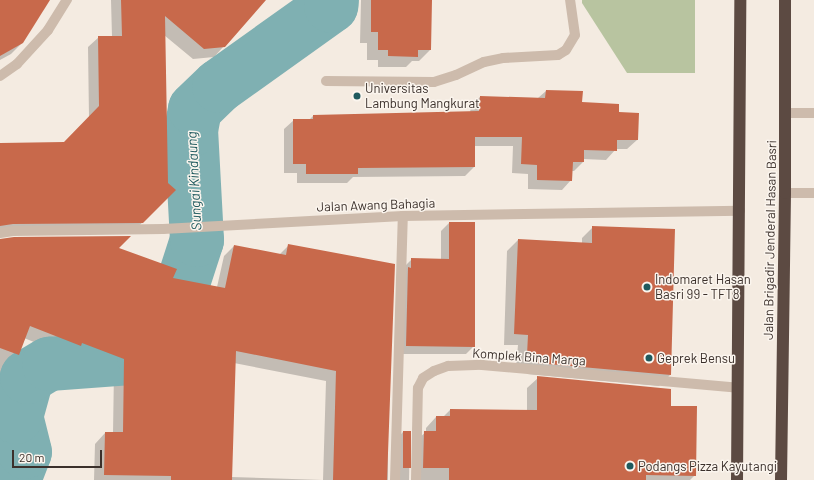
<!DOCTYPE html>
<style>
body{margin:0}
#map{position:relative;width:814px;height:480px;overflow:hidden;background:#f4ebe1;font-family:Barlow,sans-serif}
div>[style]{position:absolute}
.green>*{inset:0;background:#b8c4a0}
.shadow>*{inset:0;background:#0003}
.river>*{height:54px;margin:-27px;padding:0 27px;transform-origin:27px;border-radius:27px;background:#7fb0b2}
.building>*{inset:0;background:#c8694b;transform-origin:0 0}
.lane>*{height:10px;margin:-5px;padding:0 5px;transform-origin:5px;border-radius:5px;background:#cdbbac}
.street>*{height:10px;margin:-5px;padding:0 5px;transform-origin:5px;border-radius:5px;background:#cdbbac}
.highway>*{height:12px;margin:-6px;padding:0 6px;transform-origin:6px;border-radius:6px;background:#5c4a42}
.dots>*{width:11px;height:11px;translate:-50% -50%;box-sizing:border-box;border:2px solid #fbf5ee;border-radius:50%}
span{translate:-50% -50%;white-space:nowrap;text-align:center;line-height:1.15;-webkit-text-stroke:3px #fbf5ee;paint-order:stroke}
.poi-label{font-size:13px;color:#3b302b}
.left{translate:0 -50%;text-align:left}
.street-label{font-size:13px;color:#3b302b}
.water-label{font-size:14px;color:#1f5a5e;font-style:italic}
.scale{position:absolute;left:12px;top:450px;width:90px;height:18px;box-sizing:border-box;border:2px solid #3b302b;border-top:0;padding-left:5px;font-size:12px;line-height:14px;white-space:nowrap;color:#3b302b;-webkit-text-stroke:3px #fbf5ee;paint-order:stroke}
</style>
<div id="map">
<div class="green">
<i style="clip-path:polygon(582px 0,695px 0,695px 73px,627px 73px,582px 3px)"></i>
</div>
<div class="shadow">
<i style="clip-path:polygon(0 0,49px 0,22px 43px,11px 54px,0 60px)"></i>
<i style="clip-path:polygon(111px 0,244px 0,224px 46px,214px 57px,193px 59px,164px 35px,167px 183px,174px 190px,132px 233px,0 235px,0 144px,64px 143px,89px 118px,88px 47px,99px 37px,112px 37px)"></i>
<i style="clip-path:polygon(361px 0,431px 0,430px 50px,419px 61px,412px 61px,406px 67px,378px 67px,378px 60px,367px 60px,367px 43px,360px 43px)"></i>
<i style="clip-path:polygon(546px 91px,581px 103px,618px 113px,637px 140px,627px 149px,616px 149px,606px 160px,583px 159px,583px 162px,574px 171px,572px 171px,571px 180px,562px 190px,528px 189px,528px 174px,512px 173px,513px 146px,474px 146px,474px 167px,465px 176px,353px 177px,347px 183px,297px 183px,297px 173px,284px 173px,284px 129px,294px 120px,309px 120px,313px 116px,470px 113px,471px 106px,480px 97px,538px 98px)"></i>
<i style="clip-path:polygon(449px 223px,474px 223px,474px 346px,466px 354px,398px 354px,404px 267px,412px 259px,441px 259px,441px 231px)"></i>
<i style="clip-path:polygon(593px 227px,674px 230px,670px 375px,659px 386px,527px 374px,527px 366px,516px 366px,518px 345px,504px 345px,507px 251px,518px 240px,582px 244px,582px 238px)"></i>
<i style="clip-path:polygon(evenodd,0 240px,118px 248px,172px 278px,217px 287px,224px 256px,234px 246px,279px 255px,289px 245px,388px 431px,388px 480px,94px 480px,95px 444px,105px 433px,113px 433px,114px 370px,72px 353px,69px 356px,24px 338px,5px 385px,0 390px,0 240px,234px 363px,326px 381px,323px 480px,231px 477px,234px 363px)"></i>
<i style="clip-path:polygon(538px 378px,670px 407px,695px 475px,690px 480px,413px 480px,413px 443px,426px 432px,426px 428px,436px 417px,443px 417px,450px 410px,527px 411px,527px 388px)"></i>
<i style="clip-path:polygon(403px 432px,410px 432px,409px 480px,392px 480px,393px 443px)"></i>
<i style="clip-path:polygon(0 435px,13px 439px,0 476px)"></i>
</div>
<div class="river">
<i style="left:14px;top:480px;width:30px;rotate:-69deg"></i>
<i style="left:25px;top:452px;width:36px;rotate:-104deg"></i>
<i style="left:16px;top:417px;width:41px;rotate:-74.6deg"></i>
<i style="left:27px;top:377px;width:26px;rotate:-31deg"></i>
<i style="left:49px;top:364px;width:95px;rotate:-4.2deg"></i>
<i style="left:144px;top:357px;width:11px;rotate:-45deg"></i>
<i style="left:152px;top:349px;width:38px;rotate:-58deg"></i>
<i style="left:172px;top:317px;width:81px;rotate:-72deg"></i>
<i style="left:197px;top:240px;width:110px;rotate:-93.1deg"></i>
<i style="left:191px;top:130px;width:21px;rotate:-79deg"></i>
<i style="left:195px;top:109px;width:33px;rotate:-44deg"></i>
<i style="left:219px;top:86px;width:138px;rotate:-35.5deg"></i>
<i style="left:331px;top:6px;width:6px;rotate:-81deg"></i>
</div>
<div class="building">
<i style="clip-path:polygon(0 0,50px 0,23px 43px,0 56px)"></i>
<i style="clip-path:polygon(121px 0,266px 0,225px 47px,204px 49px,165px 16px,168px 183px,176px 190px,143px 223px,13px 224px,0 226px,0 143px,64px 142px,99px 106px,98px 36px,122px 36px)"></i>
<i style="clip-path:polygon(371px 0,432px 0,431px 50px,418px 50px,418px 57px,388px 56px,388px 50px,378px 50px,378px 32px,371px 32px)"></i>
<i style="clip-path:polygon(546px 90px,583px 91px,582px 102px,619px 104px,619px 112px,639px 113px,638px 140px,617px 140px,617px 151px,584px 150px,584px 162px,573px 162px,572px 181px,537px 180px,537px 165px,521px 164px,522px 137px,475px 137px,475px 167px,358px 168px,358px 174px,306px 174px,306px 164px,293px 164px,293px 119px,313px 119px,313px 115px,479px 111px,480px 96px,545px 98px)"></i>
<i style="clip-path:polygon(449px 222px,475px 222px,475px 347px,406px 346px,408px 267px,411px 268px,411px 258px,449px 259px)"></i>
<i style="clip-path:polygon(592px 226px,675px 229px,671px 375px,537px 363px,537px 356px,527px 355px,528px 335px,514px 334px,518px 239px,592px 243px)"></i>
<i style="clip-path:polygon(131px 236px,119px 248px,177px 269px,173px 278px,225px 288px,234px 245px,286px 255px,288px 244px,395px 264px,387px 480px,333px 480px,336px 371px,236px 351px,232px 480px,171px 480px,171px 476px,104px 475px,105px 432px,123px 432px,124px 359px,82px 343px,81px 346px,30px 326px,19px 355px,0 348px,0 239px,14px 237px)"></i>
<i style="clip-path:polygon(537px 376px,671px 389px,671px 406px,697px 406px,696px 476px,646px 475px,646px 480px,449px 480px,449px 468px,423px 468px,424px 431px,436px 431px,436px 416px,450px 416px,450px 409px,537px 410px)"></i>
<i style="left:403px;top:431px;width:8px;height:37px"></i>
</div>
<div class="lane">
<i style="left:0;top:76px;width:21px;rotate:-35deg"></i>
<i style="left:17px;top:64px;width:46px;rotate:-47.6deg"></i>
<i style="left:48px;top:30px;width:36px;rotate:-58deg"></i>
<i style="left:326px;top:81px;width:108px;rotate:0.5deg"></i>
<i style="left:434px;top:82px;width:23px;rotate:-18deg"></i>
<i style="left:456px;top:75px;width:31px;rotate:-25deg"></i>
<i style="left:484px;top:62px;width:19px;rotate:-12deg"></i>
<i style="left:503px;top:58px;width:55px;rotate:-3.1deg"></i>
<i style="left:558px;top:55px;width:9px;rotate:-32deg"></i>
<i style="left:566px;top:50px;width:17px;rotate:-59deg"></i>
<i style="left:575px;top:35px;width:35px;rotate:-98deg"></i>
<i style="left:785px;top:113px;width:29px"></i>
</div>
<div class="street">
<i style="left:785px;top:193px;width:29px"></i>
<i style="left:0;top:233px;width:13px;rotate:-9deg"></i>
<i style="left:13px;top:231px;width:150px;rotate:-0.8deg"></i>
<i style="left:163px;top:229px;width:240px;rotate:-3.1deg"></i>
<i style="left:403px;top:216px;width:337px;rotate:-0.9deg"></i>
<i style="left:395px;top:480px;width:264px;rotate:-88.3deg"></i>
<i style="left:416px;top:480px;width:92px;rotate:-88.8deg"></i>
<i style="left:418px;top:388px;width:11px;rotate:-63deg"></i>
<i style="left:423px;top:378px;width:13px;rotate:-32deg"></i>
<i style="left:434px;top:371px;width:15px;rotate:-20deg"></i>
<i style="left:448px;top:366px;width:34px;rotate:-2deg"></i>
<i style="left:482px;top:365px;width:257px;rotate:5.1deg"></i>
</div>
<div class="highway">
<i style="left:737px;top:480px;width:480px;rotate:-89.6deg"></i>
<i style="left:781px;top:480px;width:287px;rotate:-89.2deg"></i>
<i style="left:785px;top:193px;width:193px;rotate:-90deg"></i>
</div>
<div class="dots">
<i style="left:357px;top:96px;background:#1f5a5e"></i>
<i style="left:647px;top:287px;background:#1f5a5e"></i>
<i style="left:649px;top:358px;background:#1f5a5e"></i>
<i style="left:630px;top:466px;background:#1f5a5e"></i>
</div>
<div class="poi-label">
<span class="left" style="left:365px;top:96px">Universitas<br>Lambung Mangkurat</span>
<span class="left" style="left:655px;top:287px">Indomaret Hasan<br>Basri 99 - TFT8</span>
<span class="left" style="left:657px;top:358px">Geprek Bensu</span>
<span class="left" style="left:638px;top:466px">Podangs Pizza Kayutangi</span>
</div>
<div class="street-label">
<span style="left:376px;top:205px;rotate:-2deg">Jalan Awang Bahagia</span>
<span style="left:770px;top:240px;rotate:-89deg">Jalan Brigadir Jenderal Hasan Basri</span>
<span style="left:529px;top:357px;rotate:4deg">Komplek Bina Marga</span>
</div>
<div class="water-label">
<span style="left:194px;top:181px;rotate:-93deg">Sungai Kindaung</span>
</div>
<div class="scale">20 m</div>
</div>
